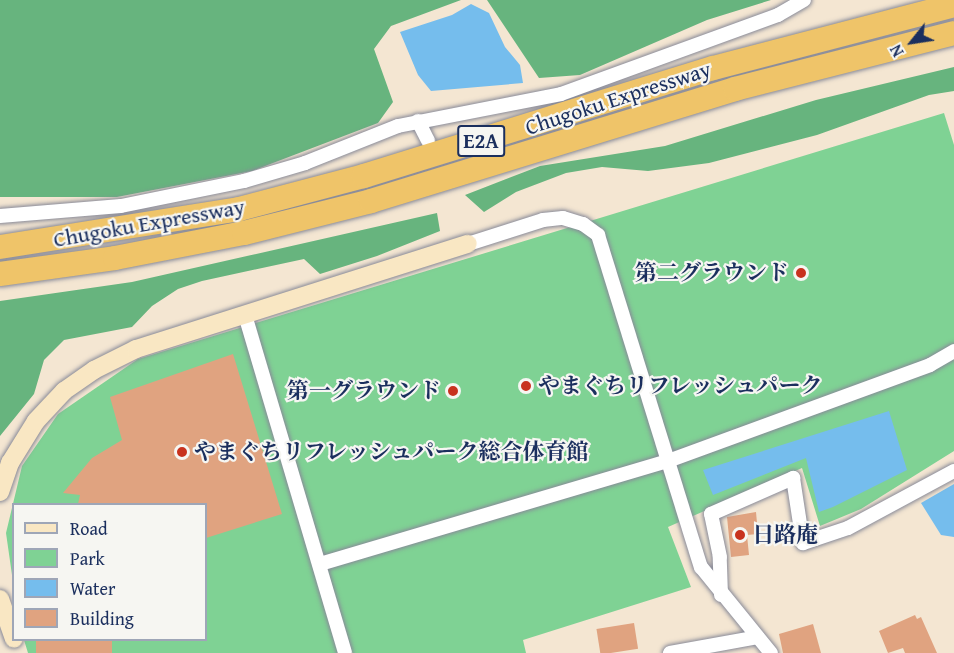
<!DOCTYPE html>
<meta charset="utf-8">
<style>
body{margin:0}
#map{position:relative;width:954px;height:653px;overflow:hidden;background:#f4e6d2;font-family:"Gentium Book Plus","Noto Serif JP",serif}
div>[style]{position:absolute}
.green>*{inset:0;background:#7fd294}
.forest>*{inset:0;background:#67b47e}
.water>*{inset:0;background:#75bded}
.building>*{inset:0;background:#e0a380;transform-origin:0 0}
.roads{filter:drop-shadow(0 0 2px #888a98) drop-shadow(0 0 2px #888a98)}
.street>*{height:14px;margin:-7px;padding:0 7px;transform-origin:7px;border-radius:7px;background:#fff}
.secondary>*{height:18px;margin:-9px;padding:0 9px;transform-origin:9px;border-radius:9px;background:#f9e7c3}
.highway>*{height:24px;margin:-12px;padding:0 12px;transform-origin:12px;border-radius:12px;background:#efc469}
.dots>*{width:16px;height:16px;translate:-50% -50%;box-sizing:border-box;border:3px solid #f6f6f2;border-radius:50%}
span{translate:-50% -50%;white-space:nowrap;text-align:center;line-height:1.15;-webkit-text-stroke:4.5px #f6f6f2;paint-order:stroke}
.shield-label span{padding:2px 4px;background:#f6f6f2;border:2px solid;border-radius:4px;-webkit-text-stroke-width:0}
.shield-label{font-size:21px;color:#1b2f5e;font-weight:700}
.street-label{font-size:22px;color:#1b2f5e}
.poi-label{font-size:22px;color:#1b2f5e;font-weight:700}
.right{translate:-100% -50%;text-align:right}
.left{translate:0 -50%;text-align:left}
.legend{position:absolute;left:12px;top:503px;width:195px;height:138px;box-sizing:border-box;background:#f6f6f2;border:2px solid #9ea6b7;margin:0;padding:8px 10px;list-style:none;font-size:18px;color:#1b2f5e}
.legend li{display:flex;align-items:center;gap:12px;height:30px}
.legend b{width:30px;border:2px solid #9ea6b7}
.north{position:absolute;left:882px;top:12px;width:60px;height:60px;-webkit-text-stroke:4px #f6f6f2;paint-order:stroke;rotate:240deg;font-size:16px;font-weight:700;line-height:24px;text-align:center;color:#1b2f5e}
.north::after{content:'';display:block;margin:auto;width:21px;height:27px;background:#1b2f5e;clip-path:polygon(50% 0,100% 100%,50% 72%,0 100%)}
</style>
<div id="map">
<div class="green">
<i style="clip-path:polygon(944px 113px,954px 145px,954px 451px,861px 509px,820px 526px,802px 468px,668px 527px,691px 587px,523px 640px,526px 653px,28px 653px,24px 640px,206px 640px,206px 504px,14px 504px,13px 582px,6px 533px,22px 466px,58px 414px,138px 359px)"></i>
</div>
<div class="forest">
<i style="clip-path:polygon(0 0,461px 0,391px 26px,374px 49px,393px 102px,378px 123px,252px 171px,117px 197px,0 197px)"></i>
<i style="clip-path:polygon(487px 0,771px 0,707px 20px,580px 75px,539px 78px)"></i>
<i style="clip-path:polygon(954px 67px,954px 91px,929px 95px,817px 135px,709px 163px,648px 171px,602px 167px,566px 173px,516px 192px,484px 212px,465px 195px,540px 166px,665px 146px,816px 100px)"></i>
<i style="clip-path:polygon(437px 213px,440px 231px,377px 256px,320px 274px,304px 259px,202px 281px,178px 289px,152px 306px,132px 327px,64px 340px,44px 360px,34px 394px,0 436px,0 301px,132px 282px)"></i>
</div>
<div class="water">
<i style="clip-path:polygon(471px 4px,489px 13px,505px 47px,520px 65px,523px 83px,431px 91px,418px 75px,400px 32px,452px 15px)"></i>
<i style="clip-path:polygon(889px 411px,907px 470px,833px 507px,819px 512px,806px 458px,713px 495px,703px 470px)"></i>
<i style="clip-path:polygon(954px 484px,954px 537px,941px 535px,921px 503px)"></i>
</div>
<div class="building">
<i style="clip-path:polygon(233px 354px,282px 514px,206px 538px,206px 504px,78px 504px,80px 495px,63px 493px,92px 458px,122px 440px,110px 397px)"></i>
<i style="clip-path:polygon(756px 512px,758px 534px,747px 535px,749px 555px,731px 557px,727px 517px)"></i>
<i style="clip-path:polygon(915px 615px,917px 619px,921px 617px,937px 653px,905px 653px,903px 648px,888px 653px,879px 631px)"></i>
<i style="left:634px;top:623px;width:26px;height:38px;rotate:81deg"></i>
<i style="clip-path:polygon(813px 624px,821px 653px,783px 653px,779px 634px)"></i>
<i style="left:36px;top:639px;width:76px;height:14px"></i>
</div>
<div class="roads">
<div class="street">
<i style="left:418px;top:121px;width:22px;rotate:63deg"></i>
<i style="left:0;top:216px;width:121px;rotate:-4.7deg"></i>
<i style="left:121px;top:206px;width:126px;rotate:-11.5deg"></i>
<i style="left:244px;top:181px;width:64px;rotate:-16.4deg"></i>
<i style="left:305px;top:163px;width:100px;rotate:-21.7deg"></i>
<i style="left:398px;top:126px;width:166px;rotate:-11.1deg"></i>
<i style="left:561px;top:94px;width:231px;rotate:-20deg"></i>
<i style="left:778px;top:15px;width:30px;rotate:-30deg"></i>
<i style="left:468px;top:244px;width:79px;rotate:-17.7deg"></i>
<i style="left:543px;top:220px;width:20px;rotate:-6deg"></i>
<i style="left:563px;top:218px;width:21px;rotate:17deg"></i>
<i style="left:583px;top:224px;width:19px;rotate:36deg"></i>
<i style="left:598px;top:235px;width:348px;rotate:72.8deg"></i>
<i style="left:701px;top:567px;width:111px;rotate:50.9deg"></i>
<i style="left:245px;top:315px;width:352px;rotate:73.5deg"></i>
<i style="left:320px;top:564px;width:363px;rotate:-16.5deg"></i>
<i style="left:668px;top:461px;width:279px;rotate:-20.1deg"></i>
<i style="left:930px;top:365px;width:28px;rotate:-30deg"></i>
<i style="left:721px;top:595px;width:38px;rotate:-92deg"></i>
<i style="left:720px;top:557px;width:44px;rotate:-101.8deg"></i>
<i style="left:711px;top:514px;width:90px;rotate:-23.7deg"></i>
<i style="left:793px;top:478px;width:66px;rotate:81.3deg"></i>
<i style="left:803px;top:543px;width:47px;rotate:-18.4deg"></i>
<i style="left:848px;top:528px;width:120px;rotate:-28.3deg"></i>
<i style="left:670px;top:653px;width:89px;rotate:-10.3deg"></i>
</div>
<div class="secondary">
<i style="left:0;top:492px;width:31px;rotate:-71deg"></i>
<i style="left:10px;top:463px;width:49px;rotate:-58.2deg"></i>
<i style="left:36px;top:421px;width:41px;rotate:-47deg"></i>
<i style="left:64px;top:391px;width:37px;rotate:-35deg"></i>
<i style="left:94px;top:370px;width:47px;rotate:-26.6deg"></i>
<i style="left:136px;top:349px;width:348px;rotate:-17.6deg"></i>
<i style="left:0;top:599px;width:42px;rotate:70.7deg"></i>
</div>
<div class="highway">
<i style="left:0;top:247px;width:242px;rotate:-9deg"></i>
<i style="left:239px;top:209px;width:129px;rotate:-14.8deg"></i>
<i style="left:364px;top:176px;width:365px;rotate:-17.2deg"></i>
<i style="left:713px;top:68px;width:249px;rotate:-14.6deg"></i>
<i style="left:0;top:274px;width:116px;rotate:-7.9deg"></i>
<i style="left:115px;top:258px;width:131px;rotate:-11deg"></i>
<i style="left:244px;top:233px;width:131px;rotate:-14.1deg"></i>
<i style="left:371px;top:201px;width:381px;rotate:-17.1deg"></i>
<i style="left:735px;top:89px;width:226px;rotate:-14.3deg"></i>
</div>
</div>
<div class="dots">
<i style="left:801px;top:273px;background:#c8321e"></i>
<i style="left:526px;top:386px;background:#c8321e"></i>
<i style="left:453px;top:391px;background:#c8321e"></i>
<i style="left:182px;top:452px;background:#c8321e"></i>
<i style="left:740px;top:535px;background:#c8321e"></i>
</div>
<div class="shield-label">
<span style="left:481px;top:141px">E2A</span>
</div>
<div class="street-label">
<span style="left:618px;top:98px;rotate:-18deg">Chugoku Expressway</span>
<span style="left:149px;top:223px;rotate:-10deg">Chugoku Expressway</span>
</div>
<div class="poi-label">
<span class="right" style="left:789px;top:273px">第二グラウンド</span>
<span class="left" style="left:538px;top:386px">やまぐちリフレッシュパーク</span>
<span class="right" style="left:441px;top:391px">第一グラウンド</span>
<span class="left" style="left:194px;top:452px">やまぐちリフレッシュパーク総合体育館</span>
<span class="left" style="left:752px;top:535px">日路庵</span>
</div>
<ul class="legend">
<li><b style="height:8px;background:#f9e7c3"></b>Road</li>
<li><b style="height:16px;background:#7fd294"></b>Park</li>
<li><b style="height:16px;background:#75bded"></b>Water</li>
<li><b style="height:16px;background:#e0a380"></b>Building</li>
</ul>
<div class="north">N</div>
</div>
